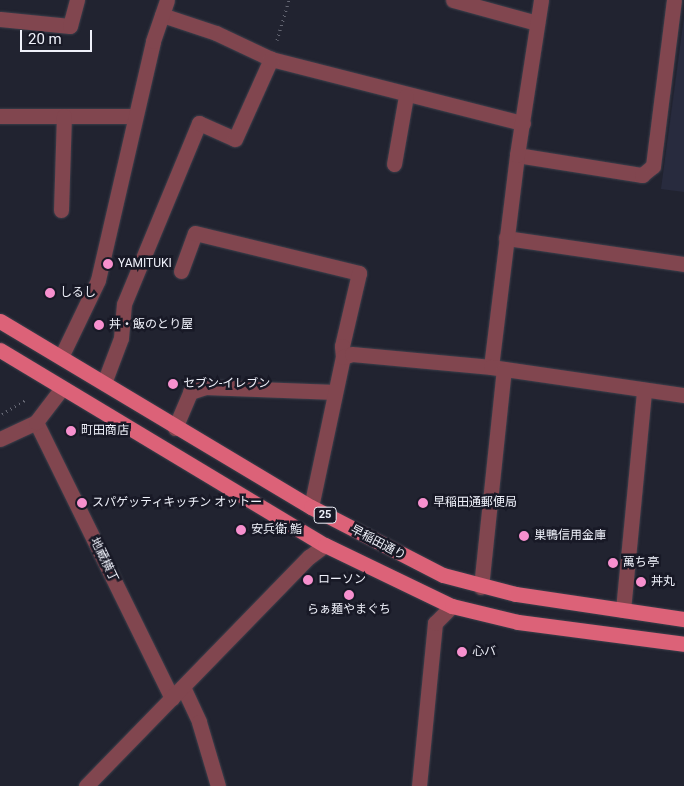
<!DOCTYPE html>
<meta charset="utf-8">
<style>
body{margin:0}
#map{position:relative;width:684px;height:786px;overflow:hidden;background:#212330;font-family:Roboto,"Noto Sans JP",sans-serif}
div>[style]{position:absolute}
.built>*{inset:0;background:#282b3e}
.path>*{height:3px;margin-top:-1.5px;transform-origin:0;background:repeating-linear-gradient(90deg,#656773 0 1px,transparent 0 5px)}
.roads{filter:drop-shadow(0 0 1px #3e404c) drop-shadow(0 0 1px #3e404c)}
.minor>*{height:15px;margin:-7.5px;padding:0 7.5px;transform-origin:7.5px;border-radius:7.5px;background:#81464f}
.major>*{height:15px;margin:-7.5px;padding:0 7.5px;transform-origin:7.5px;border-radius:7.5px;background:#dc6278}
.dots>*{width:14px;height:14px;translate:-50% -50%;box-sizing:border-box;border:2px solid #181926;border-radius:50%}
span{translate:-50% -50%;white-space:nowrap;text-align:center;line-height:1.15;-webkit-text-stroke:5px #181926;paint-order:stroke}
.shield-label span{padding:1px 4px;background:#181926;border:1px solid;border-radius:4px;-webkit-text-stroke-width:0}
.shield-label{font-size:11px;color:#eff1fa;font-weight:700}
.poi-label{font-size:12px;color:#eff1fa}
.left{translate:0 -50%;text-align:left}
.street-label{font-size:12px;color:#eff1fa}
.scale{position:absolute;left:20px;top:30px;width:72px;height:22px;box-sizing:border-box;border:2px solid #eff1fa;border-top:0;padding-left:6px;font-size:15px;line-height:18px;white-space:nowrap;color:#eff1fa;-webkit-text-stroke:4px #181926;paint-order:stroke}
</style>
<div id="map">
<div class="built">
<i style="clip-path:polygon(684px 17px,684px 192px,661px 189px)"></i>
</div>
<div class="path">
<i style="left:277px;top:40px;width:42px;rotate:-73.3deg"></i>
<i style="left:2px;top:414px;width:29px;rotate:-31deg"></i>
</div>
<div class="roads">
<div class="minor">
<i style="left:453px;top:0;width:87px;rotate:15.3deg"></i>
<i style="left:162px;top:15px;width:57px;rotate:18.4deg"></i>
<i style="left:216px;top:33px;width:61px;rotate:25.3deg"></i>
<i style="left:271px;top:59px;width:260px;rotate:14.3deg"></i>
<i style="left:0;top:19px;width:70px;rotate:5.7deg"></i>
<i style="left:70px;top:26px;width:27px;rotate:-75deg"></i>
<i style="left:0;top:116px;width:135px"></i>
<i style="left:517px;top:155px;width:127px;rotate:9.1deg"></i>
<i style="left:642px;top:175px;width:14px;rotate:-39deg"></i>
<i style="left:653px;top:166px;width:167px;rotate:-82.8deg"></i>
<i style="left:394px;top:164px;width:69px;rotate:-80deg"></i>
<i style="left:61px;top:210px;width:94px;rotate:-88.2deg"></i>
<i style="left:506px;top:238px;width:180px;rotate:8.3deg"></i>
<i style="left:181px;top:271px;width:40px;rotate:-69.8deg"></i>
<i style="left:195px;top:233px;width:169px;rotate:13.7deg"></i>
<i style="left:359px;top:273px;width:75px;rotate:103.1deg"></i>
<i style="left:342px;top:346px;width:11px;rotate:85deg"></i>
<i style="left:61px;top:357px;width:85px;rotate:-64.3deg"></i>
<i style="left:98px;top:280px;width:245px;rotate:-77deg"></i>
<i style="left:153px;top:41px;width:43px;rotate:-71.1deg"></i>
<i style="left:491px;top:367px;width:214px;rotate:-83deg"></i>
<i style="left:517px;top:155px;width:157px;rotate:-81.2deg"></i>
<i style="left:104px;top:383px;width:48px;rotate:-69.3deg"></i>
<i style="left:121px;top:338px;width:34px;rotate:-85deg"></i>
<i style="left:124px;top:304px;width:196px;rotate:-67.5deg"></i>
<i style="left:199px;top:123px;width:39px;rotate:24deg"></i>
<i style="left:235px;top:139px;width:88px;rotate:-65.8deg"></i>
<i style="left:36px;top:422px;width:308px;rotate:63.8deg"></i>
<i style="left:175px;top:428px;width:39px;rotate:-67deg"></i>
<i style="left:190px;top:392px;width:16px;rotate:-18deg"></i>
<i style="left:205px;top:387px;width:130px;rotate:2.2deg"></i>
<i style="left:0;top:439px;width:40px;rotate:-25deg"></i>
<i style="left:36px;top:422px;width:43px;rotate:-52.6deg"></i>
<i style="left:311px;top:507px;width:153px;rotate:-78deg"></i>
<i style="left:343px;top:357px;width:9px;rotate:-18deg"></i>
<i style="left:352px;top:354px;width:140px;rotate:5.3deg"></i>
<i style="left:491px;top:367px;width:195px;rotate:8.3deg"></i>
<i style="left:481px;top:587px;width:219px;rotate:-84deg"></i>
<i style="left:623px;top:610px;width:221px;rotate:-84.5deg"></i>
<i style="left:183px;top:687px;width:38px;rotate:65deg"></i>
<i style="left:199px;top:722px;width:67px;rotate:73.5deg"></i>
<i style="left:86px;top:786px;width:320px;rotate:-45.8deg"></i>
<i style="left:309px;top:557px;width:20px;rotate:-37deg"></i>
<i style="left:419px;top:786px;width:164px;rotate:-84.4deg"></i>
<i style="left:435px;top:623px;width:24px;rotate:-45deg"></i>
</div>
<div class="major">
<i style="left:0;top:321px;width:362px;rotate:30.9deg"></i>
<i style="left:311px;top:507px;width:148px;rotate:27.3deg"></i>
<i style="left:443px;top:575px;width:75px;rotate:14.6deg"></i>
<i style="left:516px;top:594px;width:170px;rotate:8.5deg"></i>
<i style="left:0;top:350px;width:379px;rotate:31deg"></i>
<i style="left:325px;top:545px;width:141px;rotate:25.7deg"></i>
<i style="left:452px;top:606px;width:68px;rotate:13.6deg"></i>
<i style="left:518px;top:622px;width:167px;rotate:7.5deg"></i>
</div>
</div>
<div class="dots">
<i style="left:108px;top:264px;background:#f790ce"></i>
<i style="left:50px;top:293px;background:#f790ce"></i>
<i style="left:99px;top:325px;background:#f790ce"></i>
<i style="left:173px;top:384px;background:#f790ce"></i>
<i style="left:71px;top:431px;background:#f790ce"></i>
<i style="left:82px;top:503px;background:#f790ce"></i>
<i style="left:423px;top:503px;background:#f790ce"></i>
<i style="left:241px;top:530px;background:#f790ce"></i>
<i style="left:524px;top:536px;background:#f790ce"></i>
<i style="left:613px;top:563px;background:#f790ce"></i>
<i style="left:308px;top:580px;background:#f790ce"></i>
<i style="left:641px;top:582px;background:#f790ce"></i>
<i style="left:349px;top:595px;background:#f790ce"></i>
<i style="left:462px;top:652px;background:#f790ce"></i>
</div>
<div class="shield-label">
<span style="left:325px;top:515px">25</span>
</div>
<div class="poi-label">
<span class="left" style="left:118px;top:264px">YAMITUKI</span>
<span class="left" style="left:60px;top:293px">しるし</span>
<span class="left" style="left:109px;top:325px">丼・飯のとり屋</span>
<span class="left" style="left:183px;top:384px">セブン-イレブン</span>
<span class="left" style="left:81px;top:431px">町田商店</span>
<span class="left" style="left:92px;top:503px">スパゲッティキッチン オットー</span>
<span class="left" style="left:433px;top:503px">早稲田通郵便局</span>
<span class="left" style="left:251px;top:530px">安兵衛 鮨</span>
<span class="left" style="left:534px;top:536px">巣鴨信用金庫</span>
<span class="left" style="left:623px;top:563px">萬ち亭</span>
<span class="left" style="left:318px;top:580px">ローソン</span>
<span class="left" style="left:651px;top:582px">丼丸</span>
<span style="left:349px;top:610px">らぁ麺やまぐち</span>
<span class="left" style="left:472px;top:652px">心バ</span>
</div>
<div class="street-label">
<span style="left:378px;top:543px;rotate:28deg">早稲田通り</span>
<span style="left:104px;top:560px;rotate:64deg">地蔵横丁</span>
</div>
<div class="scale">20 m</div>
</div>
